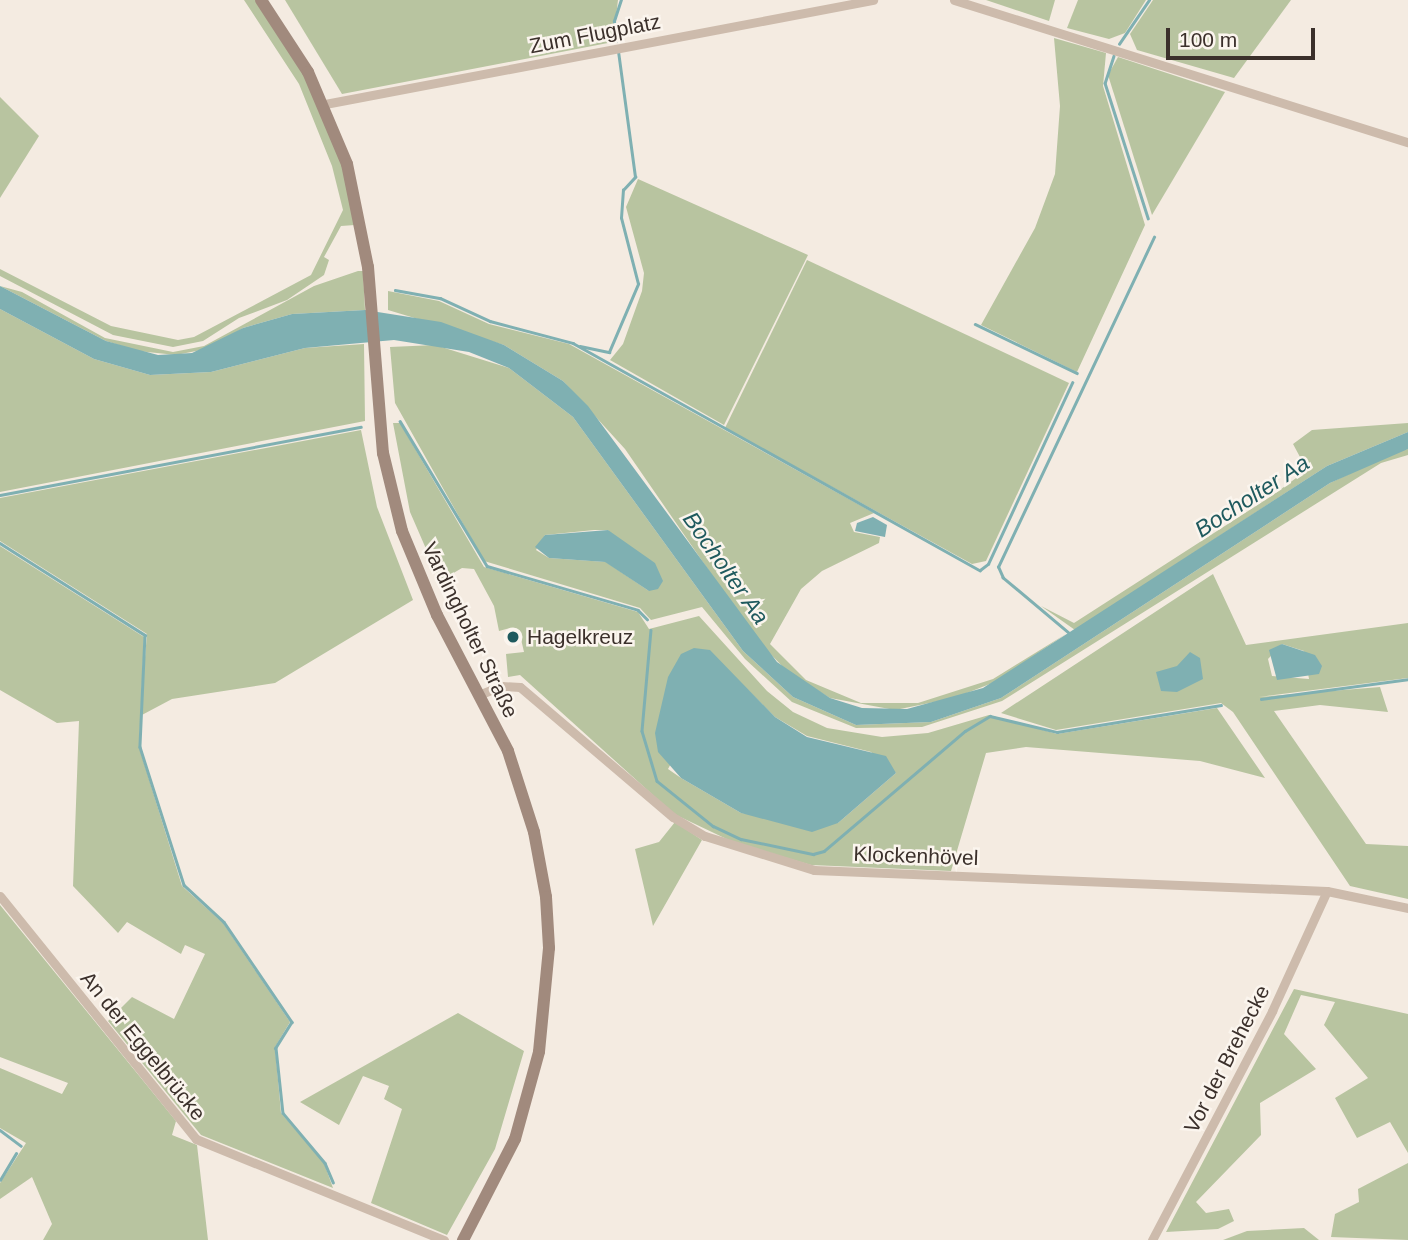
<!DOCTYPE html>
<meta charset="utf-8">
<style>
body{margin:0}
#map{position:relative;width:1408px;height:1240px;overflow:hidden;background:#f4ebe1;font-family:Helvetica,sans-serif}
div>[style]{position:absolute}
.green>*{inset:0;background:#b8c4a0}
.water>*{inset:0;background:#7fb0b2}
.stream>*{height:2.5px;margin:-1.25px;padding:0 1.25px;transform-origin:1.25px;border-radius:1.25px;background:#7fb0b2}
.street>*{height:9px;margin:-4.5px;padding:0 4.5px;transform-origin:4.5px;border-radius:4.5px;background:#cdbbac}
.secondary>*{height:12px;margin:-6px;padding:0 6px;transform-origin:6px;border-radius:6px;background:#a18a7d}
.dots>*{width:19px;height:19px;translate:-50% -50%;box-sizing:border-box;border:4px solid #fbf5ee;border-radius:50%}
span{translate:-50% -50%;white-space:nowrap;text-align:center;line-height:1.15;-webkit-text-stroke:5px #fbf5ee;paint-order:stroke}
.street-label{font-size:21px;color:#3b302b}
.poi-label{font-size:21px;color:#3b302b}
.left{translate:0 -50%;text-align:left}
.water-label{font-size:23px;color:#1f5a5e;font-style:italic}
.scale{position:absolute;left:1166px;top:28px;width:149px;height:32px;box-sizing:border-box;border:4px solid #3b302b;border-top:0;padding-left:9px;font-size:21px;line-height:24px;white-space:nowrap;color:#3b302b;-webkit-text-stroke:5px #fbf5ee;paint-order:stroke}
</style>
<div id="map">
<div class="green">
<i style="clip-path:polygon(244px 0,255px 0,299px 65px,340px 157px,355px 225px,341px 226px,324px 257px,329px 260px,324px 275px,287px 300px,239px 318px,203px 341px,173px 347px,113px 335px,0 276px,0 269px,111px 326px,178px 340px,194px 337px,311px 275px,343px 210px,332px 166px,299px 84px)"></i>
<i style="clip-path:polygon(285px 0,618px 0,613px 42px,342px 94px)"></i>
<i style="clip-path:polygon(986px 0,1055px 0,1049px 21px)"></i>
<i style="clip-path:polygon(1078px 0,1146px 0,1125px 33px,1109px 39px,1067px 28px)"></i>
<i style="clip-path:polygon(1153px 0,1291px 0,1234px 78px,1137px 50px,1130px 34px)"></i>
<i style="clip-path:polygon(1054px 38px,1106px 53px,1103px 86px,1145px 225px,1077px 372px,981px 325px,1035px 228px,1055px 174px,1060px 106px)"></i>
<i style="clip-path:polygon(1118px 57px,1225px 92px,1152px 215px,1108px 75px)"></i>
<i style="clip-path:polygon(0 97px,39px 136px,0 198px)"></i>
<i style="clip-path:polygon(638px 179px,808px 255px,724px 425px,610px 360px,623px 344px,642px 291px,644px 273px,626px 207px)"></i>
<i style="clip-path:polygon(807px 260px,1069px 383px,986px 561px,972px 564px,725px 428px)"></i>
<i style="clip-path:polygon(358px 271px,363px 271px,365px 310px,292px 314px,243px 328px,211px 348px,176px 355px,138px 351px,106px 341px,0 286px,22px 292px,105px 338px,173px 352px,204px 346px,314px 286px)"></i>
<i style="clip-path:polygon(388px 291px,439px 301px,489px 324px,569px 344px,874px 513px,850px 523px,854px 532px,880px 537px,879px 543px,822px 571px,801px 589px,770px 644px,806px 680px,861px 703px,918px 703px,993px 679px,1066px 634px,995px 682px,954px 698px,895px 710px,830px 698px,788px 672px,756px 639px,625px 449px,563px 381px,504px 345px,388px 310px)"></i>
<i style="clip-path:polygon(0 309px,94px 359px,150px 375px,211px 372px,305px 348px,364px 344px,365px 421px,0 492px)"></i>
<i style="clip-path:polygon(evenodd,435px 345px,509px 368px,573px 417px,743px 651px,793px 697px,856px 725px,931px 722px,1001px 698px,1330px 483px,1395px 452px,1408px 449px,1408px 455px,1381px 463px,1002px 701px,922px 727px,856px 728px,792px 702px,745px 659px,702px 607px,651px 620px,640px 608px,484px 561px,395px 403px,390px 347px,435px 345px,594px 530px,608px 530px,649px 591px,606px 562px,549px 558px,536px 550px,545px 535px,594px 530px)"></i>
<i style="clip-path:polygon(evenodd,393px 423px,400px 423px,484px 567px,638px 612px,649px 629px,699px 616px,767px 691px,793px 712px,827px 728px,882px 737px,928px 733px,989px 715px,1057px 734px,1217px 708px,1265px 778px,1200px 761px,1026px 747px,986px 753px,951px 871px,811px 865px,735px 843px,674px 814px,520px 675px,508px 677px,506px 654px,524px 652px,521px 639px,510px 628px,499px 631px,494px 606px,474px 569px,462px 568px,440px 581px,410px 512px,393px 423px,724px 666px,775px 717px,807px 736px,871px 752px,896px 773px,838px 823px,741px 813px,681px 778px,668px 769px,724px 666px)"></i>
<i style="clip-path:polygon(1408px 423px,1408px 432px,1327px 466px,1075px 630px,1041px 606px,1074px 623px,1273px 495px,1307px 470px,1293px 444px,1312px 430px)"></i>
<i style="clip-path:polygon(361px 430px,377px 507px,413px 600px,275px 683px,172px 699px,140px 716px,147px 634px,0 541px,0 498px)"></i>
<i style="clip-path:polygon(0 546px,144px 637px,139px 747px,182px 886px,223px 923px,290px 1022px,275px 1047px,281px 1113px,324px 1163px,333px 1188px,201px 1135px,108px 1021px,132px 997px,174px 1019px,205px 954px,185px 945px,181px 954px,127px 922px,118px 933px,73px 886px,79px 721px,57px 723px,0 690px)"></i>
<i style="clip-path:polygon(evenodd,1213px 574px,1246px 645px,1408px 623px,1408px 678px,1259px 697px,1380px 687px,1388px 712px,1320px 705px,1274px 711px,1366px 844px,1408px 846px,1408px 899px,1350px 886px,1233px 712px,1221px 703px,1056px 730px,1001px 713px,1213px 574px,1282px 644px,1304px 651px,1309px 679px,1272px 676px,1268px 659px,1282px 644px)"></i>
<i style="clip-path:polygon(675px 822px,702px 840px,653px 926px,635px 849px,659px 842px)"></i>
<i style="clip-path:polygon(0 905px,176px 1121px,172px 1135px,197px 1145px,208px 1240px,43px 1240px,52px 1224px,32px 1177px,0 1199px,0 1183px,26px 1143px,0 1128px,0 1068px,62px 1094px,68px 1083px,0 1057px)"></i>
<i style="clip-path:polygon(1294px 989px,1408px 1014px,1408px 1153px,1390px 1122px,1357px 1138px,1335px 1098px,1368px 1078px,1324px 1025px,1335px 1002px,1301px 995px,1284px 1034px,1316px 1069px,1260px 1103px,1261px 1135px,1196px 1202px,1206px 1213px,1229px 1209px,1234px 1221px,1218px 1229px,1166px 1232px)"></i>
<i style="clip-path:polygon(458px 1013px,524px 1051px,495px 1149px,447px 1235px,371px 1203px,402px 1109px,384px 1099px,389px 1086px,363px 1076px,339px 1125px,300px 1102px)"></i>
<i style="clip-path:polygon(1408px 1163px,1408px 1240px,1331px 1237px,1335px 1214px,1359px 1202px,1358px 1189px)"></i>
<i style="clip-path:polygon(1304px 1228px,1319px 1240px,1223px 1240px,1247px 1231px)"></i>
</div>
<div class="water">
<i style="clip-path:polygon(0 286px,106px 341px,158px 355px,192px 353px,243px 328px,292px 314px,365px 310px,441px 322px,504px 345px,563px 381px,588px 406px,777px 662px,830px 698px,862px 708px,907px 709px,983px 688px,1327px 466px,1408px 432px,1408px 449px,1330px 483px,1001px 698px,931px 722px,856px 725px,793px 697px,743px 651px,573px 417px,509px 368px,469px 352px,394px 340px,305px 348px,211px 372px,150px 375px,94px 359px,0 309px)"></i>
<i style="clip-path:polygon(873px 517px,887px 525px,885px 537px,855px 531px,857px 523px)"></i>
<i style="clip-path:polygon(608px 530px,655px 563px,663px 581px,658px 589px,649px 591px,605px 562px,549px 558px,535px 547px,545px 535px)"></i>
<i style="clip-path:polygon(1282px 644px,1315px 655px,1322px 666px,1319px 674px,1277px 680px,1269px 650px)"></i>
<i style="clip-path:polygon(694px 648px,710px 650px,775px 717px,807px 737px,886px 756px,896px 773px,838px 823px,812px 832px,741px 813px,681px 778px,658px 752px,655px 733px,668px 677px,681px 654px)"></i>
<i style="clip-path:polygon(1190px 652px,1200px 658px,1203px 679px,1177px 692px,1161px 691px,1156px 672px,1177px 666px)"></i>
</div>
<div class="stream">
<i style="left:617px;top:41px;width:20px;rotate:-99deg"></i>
<i style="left:614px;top:21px;width:22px;rotate:-72deg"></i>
<i style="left:1119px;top:44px;width:53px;rotate:-55.7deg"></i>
<i style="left:1114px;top:56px;width:28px;rotate:108deg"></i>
<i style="left:1105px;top:83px;width:142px;rotate:72.3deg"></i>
<i style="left:395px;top:290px;width:46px;rotate:10.1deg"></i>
<i style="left:440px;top:298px;width:55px;rotate:24.7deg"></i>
<i style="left:490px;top:321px;width:86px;rotate:14.8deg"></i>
<i style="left:573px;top:343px;width:466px;rotate:29.2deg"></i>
<i style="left:980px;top:570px;width:10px;rotate:-37deg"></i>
<i style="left:988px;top:564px;width:200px;rotate:-65.1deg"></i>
<i style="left:975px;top:324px;width:113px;rotate:25.7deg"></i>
<i style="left:580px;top:346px;width:30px;rotate:12deg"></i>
<i style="left:609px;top:352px;width:74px;rotate:-66.9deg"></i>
<i style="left:638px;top:284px;width:68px;rotate:-104.4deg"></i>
<i style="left:621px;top:218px;width:28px;rotate:-86deg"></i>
<i style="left:623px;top:190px;width:18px;rotate:-47deg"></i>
<i style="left:635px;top:177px;width:127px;rotate:-97.7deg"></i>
<i style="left:400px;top:421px;width:169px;rotate:59deg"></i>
<i style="left:487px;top:566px;width:157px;rotate:16.2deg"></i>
<i style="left:638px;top:610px;width:13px;rotate:45deg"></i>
<i style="left:0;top:495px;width:367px;rotate:-10.7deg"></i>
<i style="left:0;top:543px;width:172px;rotate:32.4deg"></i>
<i style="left:145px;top:635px;width:112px;rotate:92.6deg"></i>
<i style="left:140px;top:747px;width:145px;rotate:72.3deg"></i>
<i style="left:184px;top:885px;width:54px;rotate:42.8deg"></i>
<i style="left:224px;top:922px;width:121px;rotate:55.8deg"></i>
<i style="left:292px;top:1022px;width:31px;rotate:122deg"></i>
<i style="left:276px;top:1048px;width:65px;rotate:83.9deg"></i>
<i style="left:283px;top:1113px;width:65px;rotate:50deg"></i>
<i style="left:325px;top:1163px;width:21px;rotate:67deg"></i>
<i style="left:651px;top:630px;width:101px;rotate:95.1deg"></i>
<i style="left:642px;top:731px;width:52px;rotate:73.3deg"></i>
<i style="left:657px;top:781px;width:72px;rotate:38.8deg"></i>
<i style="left:713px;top:826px;width:31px;rotate:25deg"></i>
<i style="left:741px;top:839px;width:74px;rotate:11.8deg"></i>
<i style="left:813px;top:854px;width:11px;rotate:-15deg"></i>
<i style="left:824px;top:851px;width:185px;rotate:-40.4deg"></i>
<i style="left:965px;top:731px;width:29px;rotate:-31deg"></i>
<i style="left:990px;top:716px;width:69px;rotate:13.4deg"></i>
<i style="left:1057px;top:732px;width:166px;rotate:-9.3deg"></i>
<i style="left:1071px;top:635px;width:89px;rotate:-140deg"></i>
<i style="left:1003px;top:578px;width:12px;rotate:-114deg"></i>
<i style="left:998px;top:567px;width:365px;rotate:-64.7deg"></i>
<i style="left:1261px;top:699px;width:148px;rotate:-7.7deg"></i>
<i style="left:0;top:1130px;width:26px;rotate:37deg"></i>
<i style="left:0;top:1180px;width:31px;rotate:-59deg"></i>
</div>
<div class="street">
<i style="left:954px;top:0;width:476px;rotate:17.4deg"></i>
<i style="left:325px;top:104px;width:558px;rotate:-10.75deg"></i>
<i style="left:481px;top:694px;width:22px;rotate:-22deg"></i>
<i style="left:501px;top:686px;width:19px;rotate:3deg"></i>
<i style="left:520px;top:687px;width:201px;rotate:40.4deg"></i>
<i style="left:673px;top:817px;width:37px;rotate:31deg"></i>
<i style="left:705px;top:836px;width:114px;rotate:17.3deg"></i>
<i style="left:814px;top:870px;width:513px;rotate:2.34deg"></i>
<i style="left:1327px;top:891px;width:83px;rotate:11.9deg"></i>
<i style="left:0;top:896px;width:312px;rotate:51.1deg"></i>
<i style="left:196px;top:1139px;width:268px;rotate:22.2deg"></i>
<i style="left:1152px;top:1240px;width:259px;rotate:-62.3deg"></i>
<i style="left:1272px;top:1011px;width:132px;rotate:-65.4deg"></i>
</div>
<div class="secondary">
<i style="left:261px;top:0;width:86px;rotate:56.9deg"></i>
<i style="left:308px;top:72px;width:100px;rotate:67deg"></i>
<i style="left:347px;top:164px;width:105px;rotate:78.5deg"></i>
<i style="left:368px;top:267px;width:187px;rotate:85.4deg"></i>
<i style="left:383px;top:453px;width:80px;rotate:76.3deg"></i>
<i style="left:402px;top:531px;width:91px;rotate:67.4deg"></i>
<i style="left:437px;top:615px;width:153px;rotate:62.4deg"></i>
<i style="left:508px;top:751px;width:85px;rotate:72.2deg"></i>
<i style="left:534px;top:832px;width:66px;rotate:79.5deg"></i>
<i style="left:546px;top:897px;width:51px;rotate:86.6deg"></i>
<i style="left:549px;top:948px;width:104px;rotate:95.5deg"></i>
<i style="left:539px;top:1052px;width:90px;rotate:105.4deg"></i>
<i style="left:515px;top:1139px;width:114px;rotate:117.2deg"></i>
</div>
<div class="dots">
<i style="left:513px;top:637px;background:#1f5a5e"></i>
</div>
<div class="street-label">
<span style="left:595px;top:34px;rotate:-11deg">Zum Flugplatz</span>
<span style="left:470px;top:630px;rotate:64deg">Vardingholter Straße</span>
<span style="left:916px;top:856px;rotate:2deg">Klockenhövel</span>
<span style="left:143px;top:1046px;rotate:51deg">An der Eggelbrücke</span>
<span style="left:1227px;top:1059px;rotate:-63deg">Vor der Brehecke</span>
</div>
<div class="poi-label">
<span class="left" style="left:527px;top:637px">Hagelkreuz</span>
</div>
<div class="water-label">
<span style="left:1252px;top:496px;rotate:-33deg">Bocholter Aa</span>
<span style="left:726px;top:568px;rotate:55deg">Bocholter Aa</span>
</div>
<div class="scale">100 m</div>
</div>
